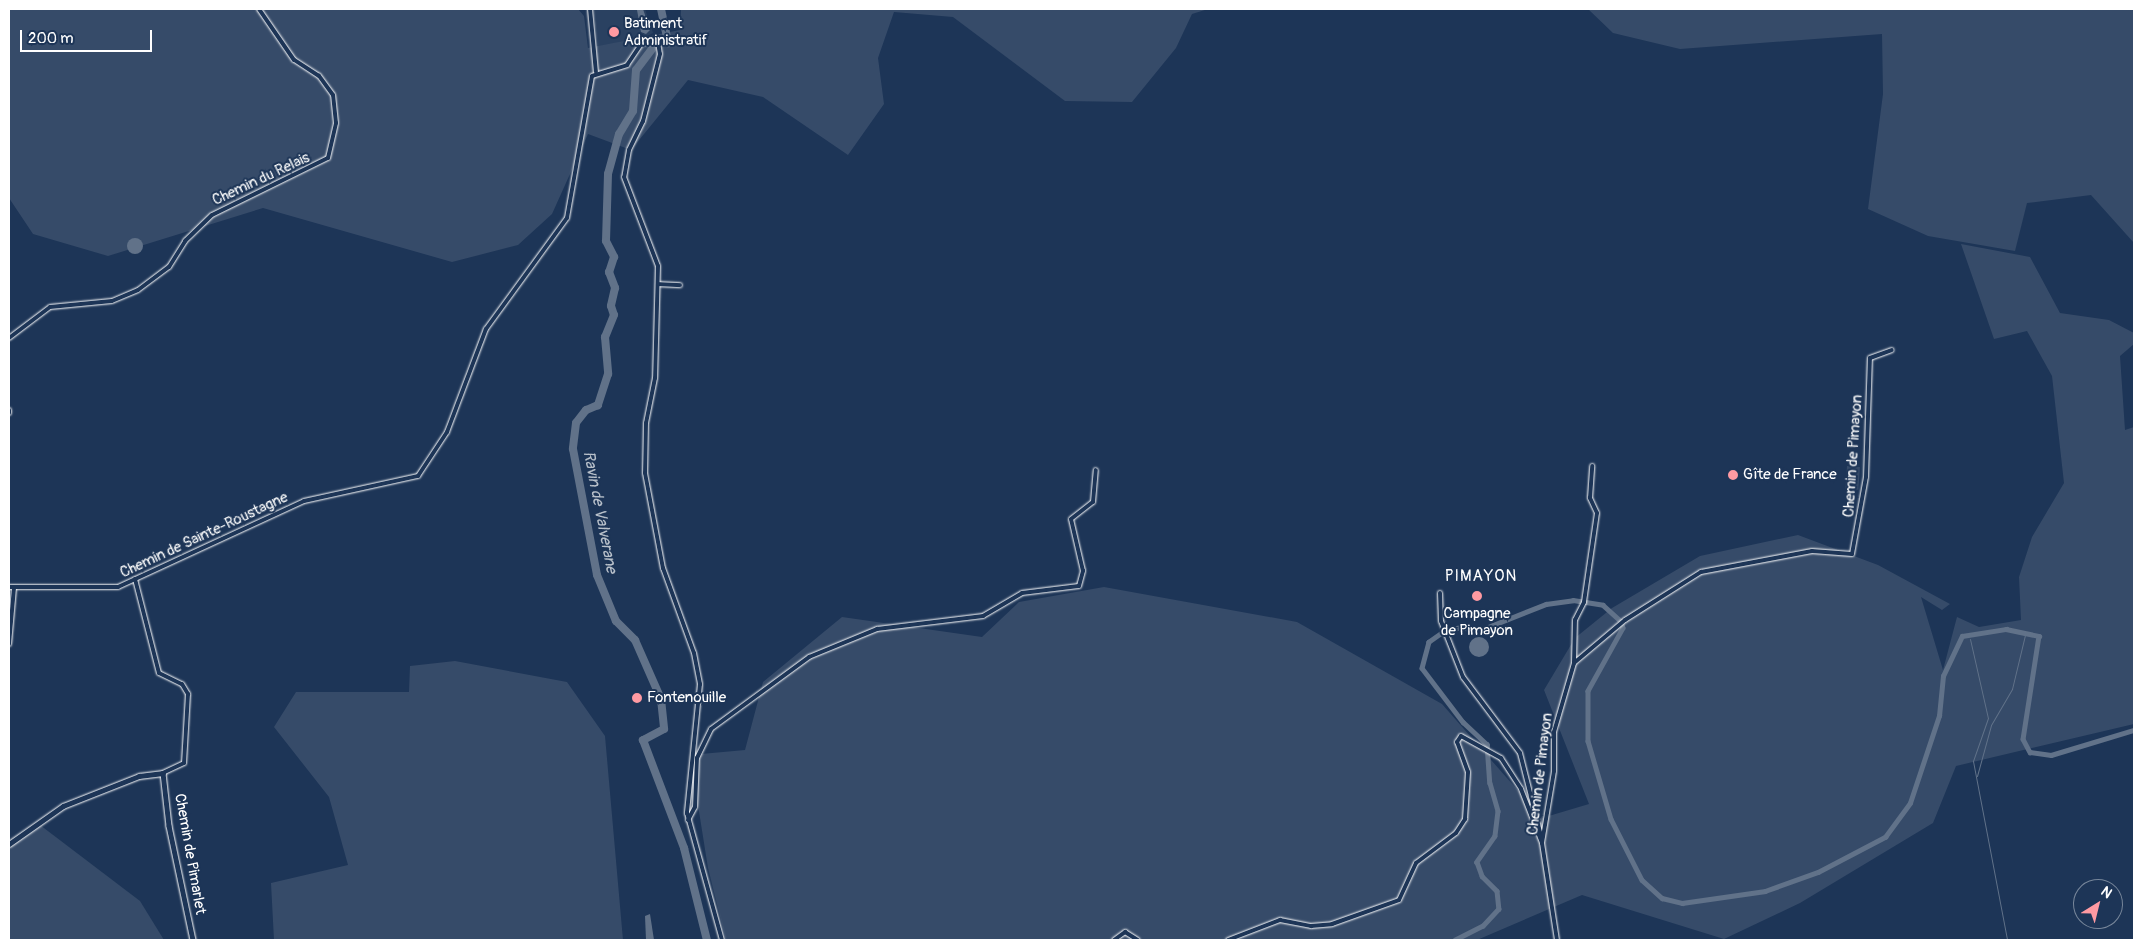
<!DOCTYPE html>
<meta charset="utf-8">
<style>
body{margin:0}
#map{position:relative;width:2143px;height:949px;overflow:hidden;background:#1d3557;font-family:Pangolin,sans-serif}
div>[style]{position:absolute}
.built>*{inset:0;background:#2a4161}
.green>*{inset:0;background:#364b69;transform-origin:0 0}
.water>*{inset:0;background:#617289}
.round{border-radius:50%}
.stream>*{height:1px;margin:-0.5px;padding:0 0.5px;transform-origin:0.5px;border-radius:0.5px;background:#617289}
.canal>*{height:4.5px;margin:-2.25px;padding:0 2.25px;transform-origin:2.25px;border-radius:2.25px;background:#617289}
.river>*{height:8px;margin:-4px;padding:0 4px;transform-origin:4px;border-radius:4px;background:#617289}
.roads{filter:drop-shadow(0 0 1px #fff) drop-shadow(0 0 1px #fff)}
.minor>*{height:4px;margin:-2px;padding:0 2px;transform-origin:2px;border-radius:2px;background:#1d3557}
.tertiary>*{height:4.5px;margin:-2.25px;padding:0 2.25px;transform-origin:2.25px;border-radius:2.25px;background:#1d3557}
.dots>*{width:14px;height:14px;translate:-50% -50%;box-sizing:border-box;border:2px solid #1d3557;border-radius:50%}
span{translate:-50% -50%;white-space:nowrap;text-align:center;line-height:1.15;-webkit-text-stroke:4px #1d3557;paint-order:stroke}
.poi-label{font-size:15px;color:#fff}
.left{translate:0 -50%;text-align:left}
.street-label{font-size:15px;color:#fff}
.water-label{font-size:16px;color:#b8c0ca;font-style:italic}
.neighbourhood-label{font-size:16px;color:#fff;letter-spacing:1px}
.frame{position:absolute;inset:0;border:10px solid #fff;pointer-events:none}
.north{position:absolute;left:2073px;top:879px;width:50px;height:50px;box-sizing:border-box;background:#1d3557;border:1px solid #77869a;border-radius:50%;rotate:36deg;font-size:14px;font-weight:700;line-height:20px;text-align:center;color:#fff}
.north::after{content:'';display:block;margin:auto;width:18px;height:22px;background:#ff9aa2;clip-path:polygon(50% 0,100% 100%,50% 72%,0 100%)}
.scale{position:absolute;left:20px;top:30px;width:132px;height:22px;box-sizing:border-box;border:2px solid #fff;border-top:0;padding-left:6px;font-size:15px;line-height:18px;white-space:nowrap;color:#fff;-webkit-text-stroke:4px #1d3557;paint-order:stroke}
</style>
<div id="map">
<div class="built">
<i style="clip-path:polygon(593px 9px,645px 9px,653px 33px,600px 60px)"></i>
</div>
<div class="green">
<i style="clip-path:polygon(9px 9px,578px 9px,584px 16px,588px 48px,680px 30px,681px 9px,1208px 9px,1192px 14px,1176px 48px,1132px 102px,1065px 101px,953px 17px,894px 12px,878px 58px,884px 104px,848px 155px,763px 97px,688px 80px,631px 150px,588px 134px,552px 214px,518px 245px,452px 262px,263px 208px,108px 256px,33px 234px,9px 198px)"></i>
<i style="clip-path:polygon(1588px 9px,2134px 9px,2134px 243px,2091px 195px,2027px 203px,2015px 251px,1928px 236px,1868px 209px,1883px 94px,1882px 34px,1680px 49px,1613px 33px)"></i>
<i style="clip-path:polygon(1961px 244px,2030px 257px,2060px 313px,2109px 320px,2134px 333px,2134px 344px,2120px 356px,2125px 430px,2134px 427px,2134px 724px,1956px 766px,1933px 823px,1800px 903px,1724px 939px,1582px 895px,1477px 940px,726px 940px,708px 868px,690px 755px,745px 750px,763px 682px,842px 617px,982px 637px,1019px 602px,1104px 587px,1297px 622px,1442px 704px,1542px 818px,1589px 804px,1544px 690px,1575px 638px,1612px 608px,1700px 556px,1798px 535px,1878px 565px,1950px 604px,1942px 610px,1921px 597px,1943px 670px,1957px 617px,1979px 627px,2021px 620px,2019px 577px,2032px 537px,2064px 483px,2052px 376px,2027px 331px,1994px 339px)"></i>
<i style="left:1847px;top:466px;width:13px;height:23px;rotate:4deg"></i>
<i style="clip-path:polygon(455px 661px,567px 682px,605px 736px,623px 940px,274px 940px,271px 883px,348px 865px,329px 797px,274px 727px,296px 692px,409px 692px,410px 666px)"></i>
<i style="clip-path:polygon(40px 825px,140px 901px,164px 940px,9px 940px,9px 848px)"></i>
</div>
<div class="water">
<i style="clip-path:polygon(643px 9px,650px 30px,646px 34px,641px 32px,637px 10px)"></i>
<i class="round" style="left:127px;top:238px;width:16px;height:16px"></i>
<i class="round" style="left:1469px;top:637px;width:20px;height:20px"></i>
<i style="clip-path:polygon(650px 914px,654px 940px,646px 940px,645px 916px)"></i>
</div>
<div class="stream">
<i style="left:1970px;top:639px;width:81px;rotate:77.2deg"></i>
<i style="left:1988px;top:718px;width:46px;rotate:109.2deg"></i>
<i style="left:1973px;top:761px;width:182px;rotate:79.2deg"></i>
<i style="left:1977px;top:776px;width:53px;rotate:-74.6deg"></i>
<i style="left:1991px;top:725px;width:42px;rotate:-59.7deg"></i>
<i style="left:2012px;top:689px;width:56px;rotate:-76.5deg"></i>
</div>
<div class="canal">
<i style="left:1445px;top:631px;width:16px;rotate:-14deg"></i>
<i style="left:1461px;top:627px;width:17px;rotate:13deg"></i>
<i style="left:1478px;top:631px;width:73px;rotate:-21.7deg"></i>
<i style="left:1546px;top:604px;width:27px;rotate:-8deg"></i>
<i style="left:1573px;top:600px;width:30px;rotate:9deg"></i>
<i style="left:1603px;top:605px;width:24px;rotate:42deg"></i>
<i style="left:1621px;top:621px;width:7px;rotate:74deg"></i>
<i style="left:1623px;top:628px;width:72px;rotate:119.1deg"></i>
<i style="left:1588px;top:691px;width:50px;rotate:90deg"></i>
<i style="left:1588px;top:741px;width:81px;rotate:73.6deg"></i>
<i style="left:1611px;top:819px;width:68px;rotate:63.1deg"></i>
<i style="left:1642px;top:880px;width:27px;rotate:42deg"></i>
<i style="left:1662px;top:898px;width:21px;rotate:14deg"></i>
<i style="left:1682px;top:903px;width:84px;rotate:-8.2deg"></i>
<i style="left:1765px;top:891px;width:56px;rotate:-19.7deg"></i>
<i style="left:1818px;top:872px;width:76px;rotate:-27.6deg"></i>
<i style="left:1885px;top:837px;width:42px;rotate:-53.7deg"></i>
<i style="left:1910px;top:803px;width:92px;rotate:-71.6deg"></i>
<i style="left:1939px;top:716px;width:40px;rotate:-84.3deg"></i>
<i style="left:1943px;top:676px;width:44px;rotate:-64.6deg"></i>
<i style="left:1962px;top:636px;width:45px;rotate:-9deg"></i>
<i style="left:2006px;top:629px;width:34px;rotate:12deg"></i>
<i style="left:2039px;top:636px;width:104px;rotate:98.8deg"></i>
<i style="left:2023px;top:739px;width:15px;rotate:62deg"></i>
<i style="left:2030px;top:752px;width:21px;rotate:8deg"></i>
<i style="left:2051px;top:755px;width:87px;rotate:-16.8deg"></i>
<i style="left:1442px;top:633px;width:16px;rotate:145deg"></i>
<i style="left:1429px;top:642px;width:27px;rotate:105deg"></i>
<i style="left:1422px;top:668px;width:68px;rotate:52.8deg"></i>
<i style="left:1463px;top:722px;width:33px;rotate:43deg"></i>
<i style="left:1487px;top:744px;width:39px;rotate:86deg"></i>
<i style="left:1490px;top:783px;width:29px;rotate:74deg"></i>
<i style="left:1498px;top:811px;width:25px;rotate:97deg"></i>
<i style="left:1495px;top:836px;width:32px;rotate:125deg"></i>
<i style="left:1477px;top:862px;width:15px;rotate:70deg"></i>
<i style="left:1482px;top:876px;width:21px;rotate:45deg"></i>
<i style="left:1497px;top:891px;width:18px;rotate:84deg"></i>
<i style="left:1499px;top:909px;width:23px;rotate:133deg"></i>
<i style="left:1483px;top:926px;width:31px;rotate:153deg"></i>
</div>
<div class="river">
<i style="left:661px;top:9px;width:35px;rotate:78deg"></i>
<i style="left:652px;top:49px;width:26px;rotate:127deg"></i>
<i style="left:636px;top:70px;width:41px;rotate:94.2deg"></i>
<i style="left:633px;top:111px;width:27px;rotate:121deg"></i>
<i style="left:619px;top:134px;width:41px;rotate:105.4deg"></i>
<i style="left:608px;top:174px;width:67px;rotate:91.7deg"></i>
<i style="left:606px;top:241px;width:18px;rotate:63deg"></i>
<i style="left:614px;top:257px;width:16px;rotate:108deg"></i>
<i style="left:609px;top:272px;width:17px;rotate:69deg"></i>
<i style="left:615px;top:288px;width:18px;rotate:103deg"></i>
<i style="left:611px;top:306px;width:9px;rotate:72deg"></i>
<i style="left:614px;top:315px;width:24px;rotate:112deg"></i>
<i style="left:605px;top:337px;width:37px;rotate:85deg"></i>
<i style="left:608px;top:374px;width:33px;rotate:108deg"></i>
<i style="left:598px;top:405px;width:13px;rotate:157deg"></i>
<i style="left:586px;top:410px;width:16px;rotate:128deg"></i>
<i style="left:576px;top:423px;width:26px;rotate:97deg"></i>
<i style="left:573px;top:449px;width:128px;rotate:79.2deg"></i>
<i style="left:597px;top:575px;width:50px;rotate:67.6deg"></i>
<i style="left:616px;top:621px;width:27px;rotate:45deg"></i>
<i style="left:635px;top:640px;width:64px;rotate:66.2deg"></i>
<i style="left:661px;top:699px;width:30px;rotate:84deg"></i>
<i style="left:664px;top:729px;width:24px;rotate:152deg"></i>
<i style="left:643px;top:740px;width:116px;rotate:69.2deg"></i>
<i style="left:684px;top:848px;width:95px;rotate:76deg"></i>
</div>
<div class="roads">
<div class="minor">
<i style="left:590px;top:9px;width:63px;rotate:84.6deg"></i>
<i style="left:658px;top:284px;width:22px;rotate:3deg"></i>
<i style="left:9px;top:338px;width:51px;rotate:-37.1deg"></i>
<i style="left:50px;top:307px;width:62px;rotate:-5.5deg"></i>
<i style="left:112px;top:301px;width:28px;rotate:-23deg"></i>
<i style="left:138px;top:290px;width:39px;rotate:-37deg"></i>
<i style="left:169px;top:267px;width:31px;rotate:-58deg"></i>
<i style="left:185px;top:241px;width:37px;rotate:-44deg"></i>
<i style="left:212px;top:215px;width:129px;rotate:-26.2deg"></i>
<i style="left:328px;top:158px;width:36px;rotate:-77deg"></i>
<i style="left:336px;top:123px;width:28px;rotate:-96deg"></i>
<i style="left:333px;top:95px;width:24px;rotate:-126deg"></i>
<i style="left:319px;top:76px;width:30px;rotate:-147deg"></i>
<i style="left:294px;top:60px;width:62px;rotate:-124.5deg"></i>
<i style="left:9px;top:410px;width:3px;rotate:90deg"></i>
<i style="left:135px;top:579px;width:97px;rotate:75.7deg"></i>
<i style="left:159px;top:673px;width:25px;rotate:26deg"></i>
<i style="left:182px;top:684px;width:12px;rotate:59deg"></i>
<i style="left:188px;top:694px;width:69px;rotate:93.3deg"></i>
<i style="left:184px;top:763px;width:23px;rotate:155deg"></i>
<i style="left:9px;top:587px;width:109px"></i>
<i style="left:118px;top:587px;width:205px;rotate:-24.8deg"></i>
<i style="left:304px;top:501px;width:117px;rotate:-12.4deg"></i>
<i style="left:418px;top:476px;width:53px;rotate:-56.6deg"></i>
<i style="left:447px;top:432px;width:110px;rotate:-69.3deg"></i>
<i style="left:486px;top:329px;width:137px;rotate:-53.9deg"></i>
<i style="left:567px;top:218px;width:144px;rotate:-80deg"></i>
<i style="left:592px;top:76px;width:37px;rotate:-17deg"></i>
<i style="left:627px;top:65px;width:27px;rotate:-56deg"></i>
<i style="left:642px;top:43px;width:16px;rotate:-4deg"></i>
<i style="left:658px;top:42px;width:12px;rotate:81deg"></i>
<i style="left:660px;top:54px;width:69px;rotate:104.2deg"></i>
<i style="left:643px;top:121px;width:32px;rotate:116deg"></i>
<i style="left:629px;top:150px;width:27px;rotate:100deg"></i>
<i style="left:624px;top:177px;width:95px;rotate:69.1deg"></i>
<i style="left:658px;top:266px;width:112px;rotate:91.5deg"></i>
<i style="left:655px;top:378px;width:46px;rotate:101.3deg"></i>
<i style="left:646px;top:423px;width:50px;rotate:91.1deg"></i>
<i style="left:645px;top:473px;width:97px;rotate:79.3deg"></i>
<i style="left:663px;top:568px;width:90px;rotate:70deg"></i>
<i style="left:694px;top:653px;width:32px;rotate:79deg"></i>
<i style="left:700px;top:684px;width:130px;rotate:95.8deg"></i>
<i style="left:687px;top:813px;width:132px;rotate:74.6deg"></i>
<i style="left:1440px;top:593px;width:28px;rotate:88deg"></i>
<i style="left:1441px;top:621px;width:60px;rotate:68.6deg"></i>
<i style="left:1463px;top:677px;width:95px;rotate:53.1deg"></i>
<i style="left:1520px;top:753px;width:86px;rotate:75.8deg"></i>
<i style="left:9px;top:644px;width:56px;rotate:-84.9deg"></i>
<i style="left:1574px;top:663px;width:43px;rotate:-88.7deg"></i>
<i style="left:1575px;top:620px;width:20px;rotate:-63deg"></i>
<i style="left:1584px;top:602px;width:90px;rotate:-81.7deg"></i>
<i style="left:1597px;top:513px;width:17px;rotate:-115deg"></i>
<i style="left:1590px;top:498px;width:32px;rotate:-86deg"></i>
<i style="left:688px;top:820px;width:15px;rotate:-62deg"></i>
<i style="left:695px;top:807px;width:49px;rotate:-87.7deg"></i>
<i style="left:697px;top:758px;width:32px;rotate:-64deg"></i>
<i style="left:711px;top:729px;width:122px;rotate:-36.3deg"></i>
<i style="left:809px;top:657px;width:74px;rotate:-22.4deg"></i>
<i style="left:877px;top:629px;width:107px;rotate:-7deg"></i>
<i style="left:983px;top:616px;width:45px;rotate:-30.5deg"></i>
<i style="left:1022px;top:593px;width:57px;rotate:-7deg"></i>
<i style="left:1079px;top:586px;width:16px;rotate:-75deg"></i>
<i style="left:1083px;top:571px;width:53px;rotate:-103deg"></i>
<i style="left:1071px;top:519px;width:28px;rotate:-38deg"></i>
<i style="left:1093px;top:502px;width:32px;rotate:-85deg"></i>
<i style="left:1114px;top:940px;width:14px;rotate:-36deg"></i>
<i style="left:1125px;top:932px;width:15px;rotate:32deg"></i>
<i style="left:1228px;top:940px;width:56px;rotate:-21deg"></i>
<i style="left:1280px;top:920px;width:32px;rotate:11deg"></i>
<i style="left:1311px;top:926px;width:21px;rotate:-5deg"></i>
<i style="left:1332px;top:924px;width:71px;rotate:-19.7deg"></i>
<i style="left:1399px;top:900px;width:41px;rotate:-65.3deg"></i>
<i style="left:1416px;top:863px;width:50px;rotate:-36.9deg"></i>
<i style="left:1456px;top:833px;width:17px;rotate:-57deg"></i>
<i style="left:1465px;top:819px;width:47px;rotate:-86.3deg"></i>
<i style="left:1468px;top:772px;width:32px;rotate:-110deg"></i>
<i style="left:1457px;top:742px;width:7px;rotate:-56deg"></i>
<i style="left:1461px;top:736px;width:46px;rotate:28.8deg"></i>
<i style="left:1501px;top:758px;width:37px;rotate:57deg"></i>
<i style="left:1521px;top:789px;width:58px;rotate:68.7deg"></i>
<i style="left:1557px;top:940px;width:98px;rotate:-98.8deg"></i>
<i style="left:1542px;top:843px;width:73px;rotate:-80.5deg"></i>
<i style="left:1554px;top:771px;width:39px;rotate:-90deg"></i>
<i style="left:1554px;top:732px;width:72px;rotate:-73.8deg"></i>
<i style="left:1574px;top:663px;width:67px;rotate:-40.1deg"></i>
<i style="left:1625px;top:620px;width:90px;rotate:-32.3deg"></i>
<i style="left:1701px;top:572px;width:113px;rotate:-10.7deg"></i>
<i style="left:1812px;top:551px;width:40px;rotate:4.3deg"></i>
<i style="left:1852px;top:554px;width:78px;rotate:-79.7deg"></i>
<i style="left:1866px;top:477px;width:119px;rotate:-88.1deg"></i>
<i style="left:1870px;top:358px;width:23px;rotate:-20deg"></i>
</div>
<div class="tertiary">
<i style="left:9px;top:844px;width:66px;rotate:-35.1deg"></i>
<i style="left:63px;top:806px;width:82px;rotate:-21.5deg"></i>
<i style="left:139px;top:776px;width:24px;rotate:-7deg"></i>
<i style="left:163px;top:773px;width:53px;rotate:83.5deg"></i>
<i style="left:169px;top:826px;width:116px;rotate:78.1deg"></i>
</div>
</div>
<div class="dots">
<i style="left:614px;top:32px;background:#ff9aa2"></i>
<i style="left:1733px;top:475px;background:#ff9aa2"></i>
<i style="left:1477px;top:596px;background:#ff9aa2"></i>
<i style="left:637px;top:698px;background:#ff9aa2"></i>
</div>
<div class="poi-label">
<span class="left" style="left:624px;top:32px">Batiment<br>Administratif</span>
<span class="left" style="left:1743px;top:475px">Gîte de France</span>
<span style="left:1477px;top:622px">Campagne<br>de Pimayon</span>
<span class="left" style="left:647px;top:698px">Fontenouille</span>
</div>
<div class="street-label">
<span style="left:261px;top:179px;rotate:-25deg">Chemin du Relais</span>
<span style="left:1853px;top:456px;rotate:-86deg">Chemin de Pimayon</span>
<span style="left:204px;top:535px;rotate:-25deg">Chemin de Sainte-Roustagne</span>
<span style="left:1540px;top:774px;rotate:-83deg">Chemin de Pimayon</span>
<span style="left:190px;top:854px;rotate:80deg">Chemin de Pimarlet</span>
</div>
<div class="water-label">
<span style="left:600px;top:512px;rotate:79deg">Ravin de Valverane</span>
</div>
<div class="neighbourhood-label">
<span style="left:1481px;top:576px">PIMAYON</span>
</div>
<div class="frame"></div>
<div class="north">N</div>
<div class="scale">200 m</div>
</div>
